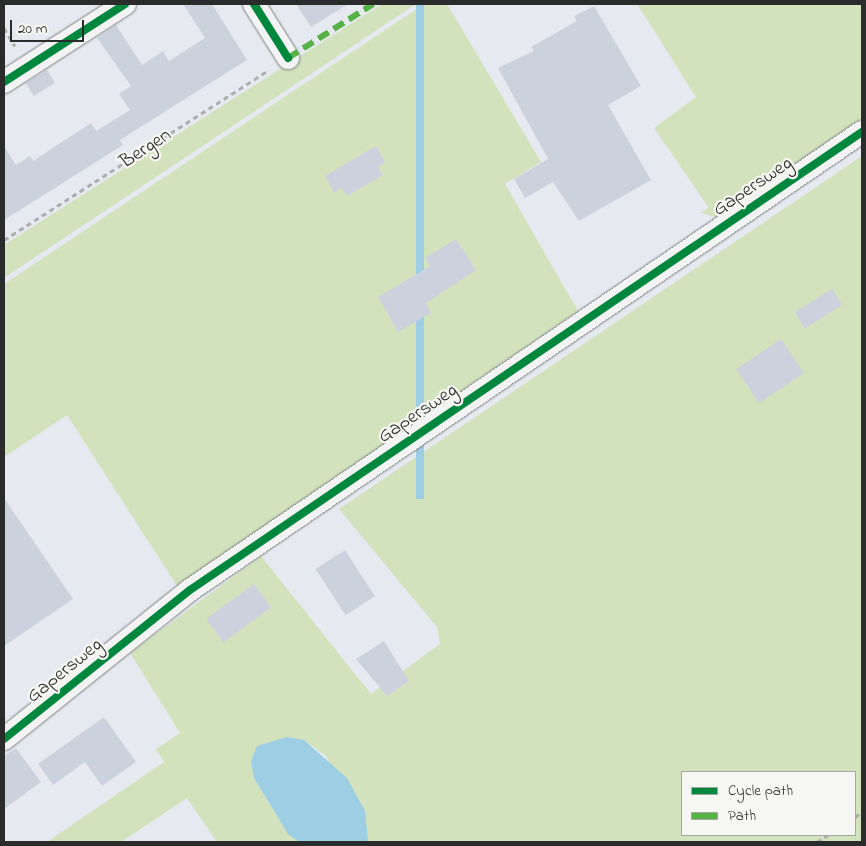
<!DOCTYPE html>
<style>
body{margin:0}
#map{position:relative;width:866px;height:846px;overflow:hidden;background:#e6eaf0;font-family:"Indie Flower",sans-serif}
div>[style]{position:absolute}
.green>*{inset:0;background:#d2e2bd}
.water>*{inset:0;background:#9ecee4;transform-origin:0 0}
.building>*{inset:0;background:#ccd2dd;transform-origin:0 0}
.path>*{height:3px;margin-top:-1.5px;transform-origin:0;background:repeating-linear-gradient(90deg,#aeaeaf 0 5px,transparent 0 9px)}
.roads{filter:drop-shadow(0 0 1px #7f8184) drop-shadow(0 0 1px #7f8184)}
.minor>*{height:22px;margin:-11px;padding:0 11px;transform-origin:11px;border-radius:11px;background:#f3f3f3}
.quiet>*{height:6px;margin-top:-3px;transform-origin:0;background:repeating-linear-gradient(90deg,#56b246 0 12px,transparent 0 18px)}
.cycleway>*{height:8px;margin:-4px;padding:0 4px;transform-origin:4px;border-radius:4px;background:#00873e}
span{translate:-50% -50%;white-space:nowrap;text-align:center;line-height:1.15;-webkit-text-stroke:4.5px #f6f6f2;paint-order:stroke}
.street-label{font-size:20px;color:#2b2b2b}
.frame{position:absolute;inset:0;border:5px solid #2b2b2b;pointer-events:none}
.legend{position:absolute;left:681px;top:771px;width:175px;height:65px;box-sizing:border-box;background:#f6f6f2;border:1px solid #a5a5a2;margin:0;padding:6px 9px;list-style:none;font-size:15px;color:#2b2b2b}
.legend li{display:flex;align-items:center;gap:10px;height:25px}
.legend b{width:25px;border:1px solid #a5a5a2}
.scale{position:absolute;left:10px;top:20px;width:74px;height:22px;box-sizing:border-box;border:2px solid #2b2b2b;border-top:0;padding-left:6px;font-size:15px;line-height:18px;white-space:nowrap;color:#2b2b2b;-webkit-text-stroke:4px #f6f6f2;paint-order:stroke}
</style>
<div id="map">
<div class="green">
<i style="clip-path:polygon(382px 4px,416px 4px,4px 278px,4px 245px)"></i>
<i style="clip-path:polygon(424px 4px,447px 4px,541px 162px,505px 184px,578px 311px,177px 586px,67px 415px,4px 457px,4px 284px)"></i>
<i style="clip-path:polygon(637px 4px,862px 4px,862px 126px,720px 218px,700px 213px,709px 208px,654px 128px,696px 97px)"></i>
<i style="clip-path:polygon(evenodd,862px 156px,862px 842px,368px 842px,326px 756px,304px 740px,287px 737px,254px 778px,288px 834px,299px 842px,217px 842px,187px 798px,121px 842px,47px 842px,164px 762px,156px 749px,180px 733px,130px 653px,261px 556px,371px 694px,440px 644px,437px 627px,339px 509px,862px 156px,682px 772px,855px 772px,855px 835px,682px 835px,682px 772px)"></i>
</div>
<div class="water">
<i style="left:416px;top:4px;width:8px;height:495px"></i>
<i style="clip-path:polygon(287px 737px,304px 740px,347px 778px,365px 811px,368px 842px,299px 842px,288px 834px,254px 778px,251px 761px,257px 746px)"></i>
</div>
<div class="building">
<i style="clip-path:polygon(183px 4px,212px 4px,247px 60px,120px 140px,123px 145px,4px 220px,4px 146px,16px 165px,30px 156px,33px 161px,91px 123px,96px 131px,130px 110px,119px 94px,131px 86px,97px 38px,116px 25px,142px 65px,163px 51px,169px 61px,205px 38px)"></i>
<i style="clip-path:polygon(296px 4px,348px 4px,311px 27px)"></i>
<i style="clip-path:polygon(594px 6px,641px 86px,608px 105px,651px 180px,579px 221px,553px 182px,525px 198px,514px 179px,548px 159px,498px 68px,534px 51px,531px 47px,577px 21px,574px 16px)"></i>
<i style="left:47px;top:70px;width:15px;height:25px;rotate:58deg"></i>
<i style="clip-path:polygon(376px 146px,385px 162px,378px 167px,383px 175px,347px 196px,342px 188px,334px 193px,325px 176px)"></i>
<i style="clip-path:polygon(456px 239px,476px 270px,426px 303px,431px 313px,398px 332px,378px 297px,430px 266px,425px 258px)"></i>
<i style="left:832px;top:289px;width:19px;height:44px;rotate:58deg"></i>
<i style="left:781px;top:339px;width:41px;height:54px;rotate:56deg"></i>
<i style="clip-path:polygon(4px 498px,73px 599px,4px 646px)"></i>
<i style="left:345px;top:550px;width:55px;height:35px;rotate:57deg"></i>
<i style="left:254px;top:584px;width:29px;height:59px;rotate:54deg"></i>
<i style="clip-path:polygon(384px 641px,409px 681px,387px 696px,356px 659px)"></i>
<i style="clip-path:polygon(104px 717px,136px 762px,102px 786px,85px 762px,53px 785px,38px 764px)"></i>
<i style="clip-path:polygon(16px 748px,41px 782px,4px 809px,4px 756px)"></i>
</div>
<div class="path">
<i style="left:4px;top:28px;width:21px;rotate:59deg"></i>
<i style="left:4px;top:240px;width:315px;rotate:-32.7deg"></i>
<i style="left:855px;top:817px;width:9px;rotate:-36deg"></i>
<i style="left:817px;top:842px;width:13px;rotate:-32deg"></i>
</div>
<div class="roads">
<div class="minor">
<i style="left:254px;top:4px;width:64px;rotate:57.8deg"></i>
<i style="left:4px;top:82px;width:144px;rotate:-32.8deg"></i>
<i style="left:4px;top:739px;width:238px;rotate:-38.7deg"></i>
<i style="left:190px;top:590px;width:813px;rotate:-34.28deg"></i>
</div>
</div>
<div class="quiet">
<i style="left:288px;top:58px;width:101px;rotate:-32.4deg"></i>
</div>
<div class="cycleway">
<i style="left:254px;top:4px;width:64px;rotate:57.8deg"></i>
<i style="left:4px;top:82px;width:144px;rotate:-32.8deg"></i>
<i style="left:4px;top:739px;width:238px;rotate:-38.7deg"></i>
<i style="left:190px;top:590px;width:813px;rotate:-34.28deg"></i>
</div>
<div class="street-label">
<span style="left:146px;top:149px;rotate:-33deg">Bergen</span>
<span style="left:753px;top:187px;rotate:-34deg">Gapersweg</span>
<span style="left:418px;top:414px;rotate:-34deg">Gapersweg</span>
<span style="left:65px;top:671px;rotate:-39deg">Gapersweg</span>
</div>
<div class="frame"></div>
<ul class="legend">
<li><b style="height:6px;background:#00873e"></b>Cycle path</li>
<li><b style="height:6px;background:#56b246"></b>Path</li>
</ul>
<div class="scale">20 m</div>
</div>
